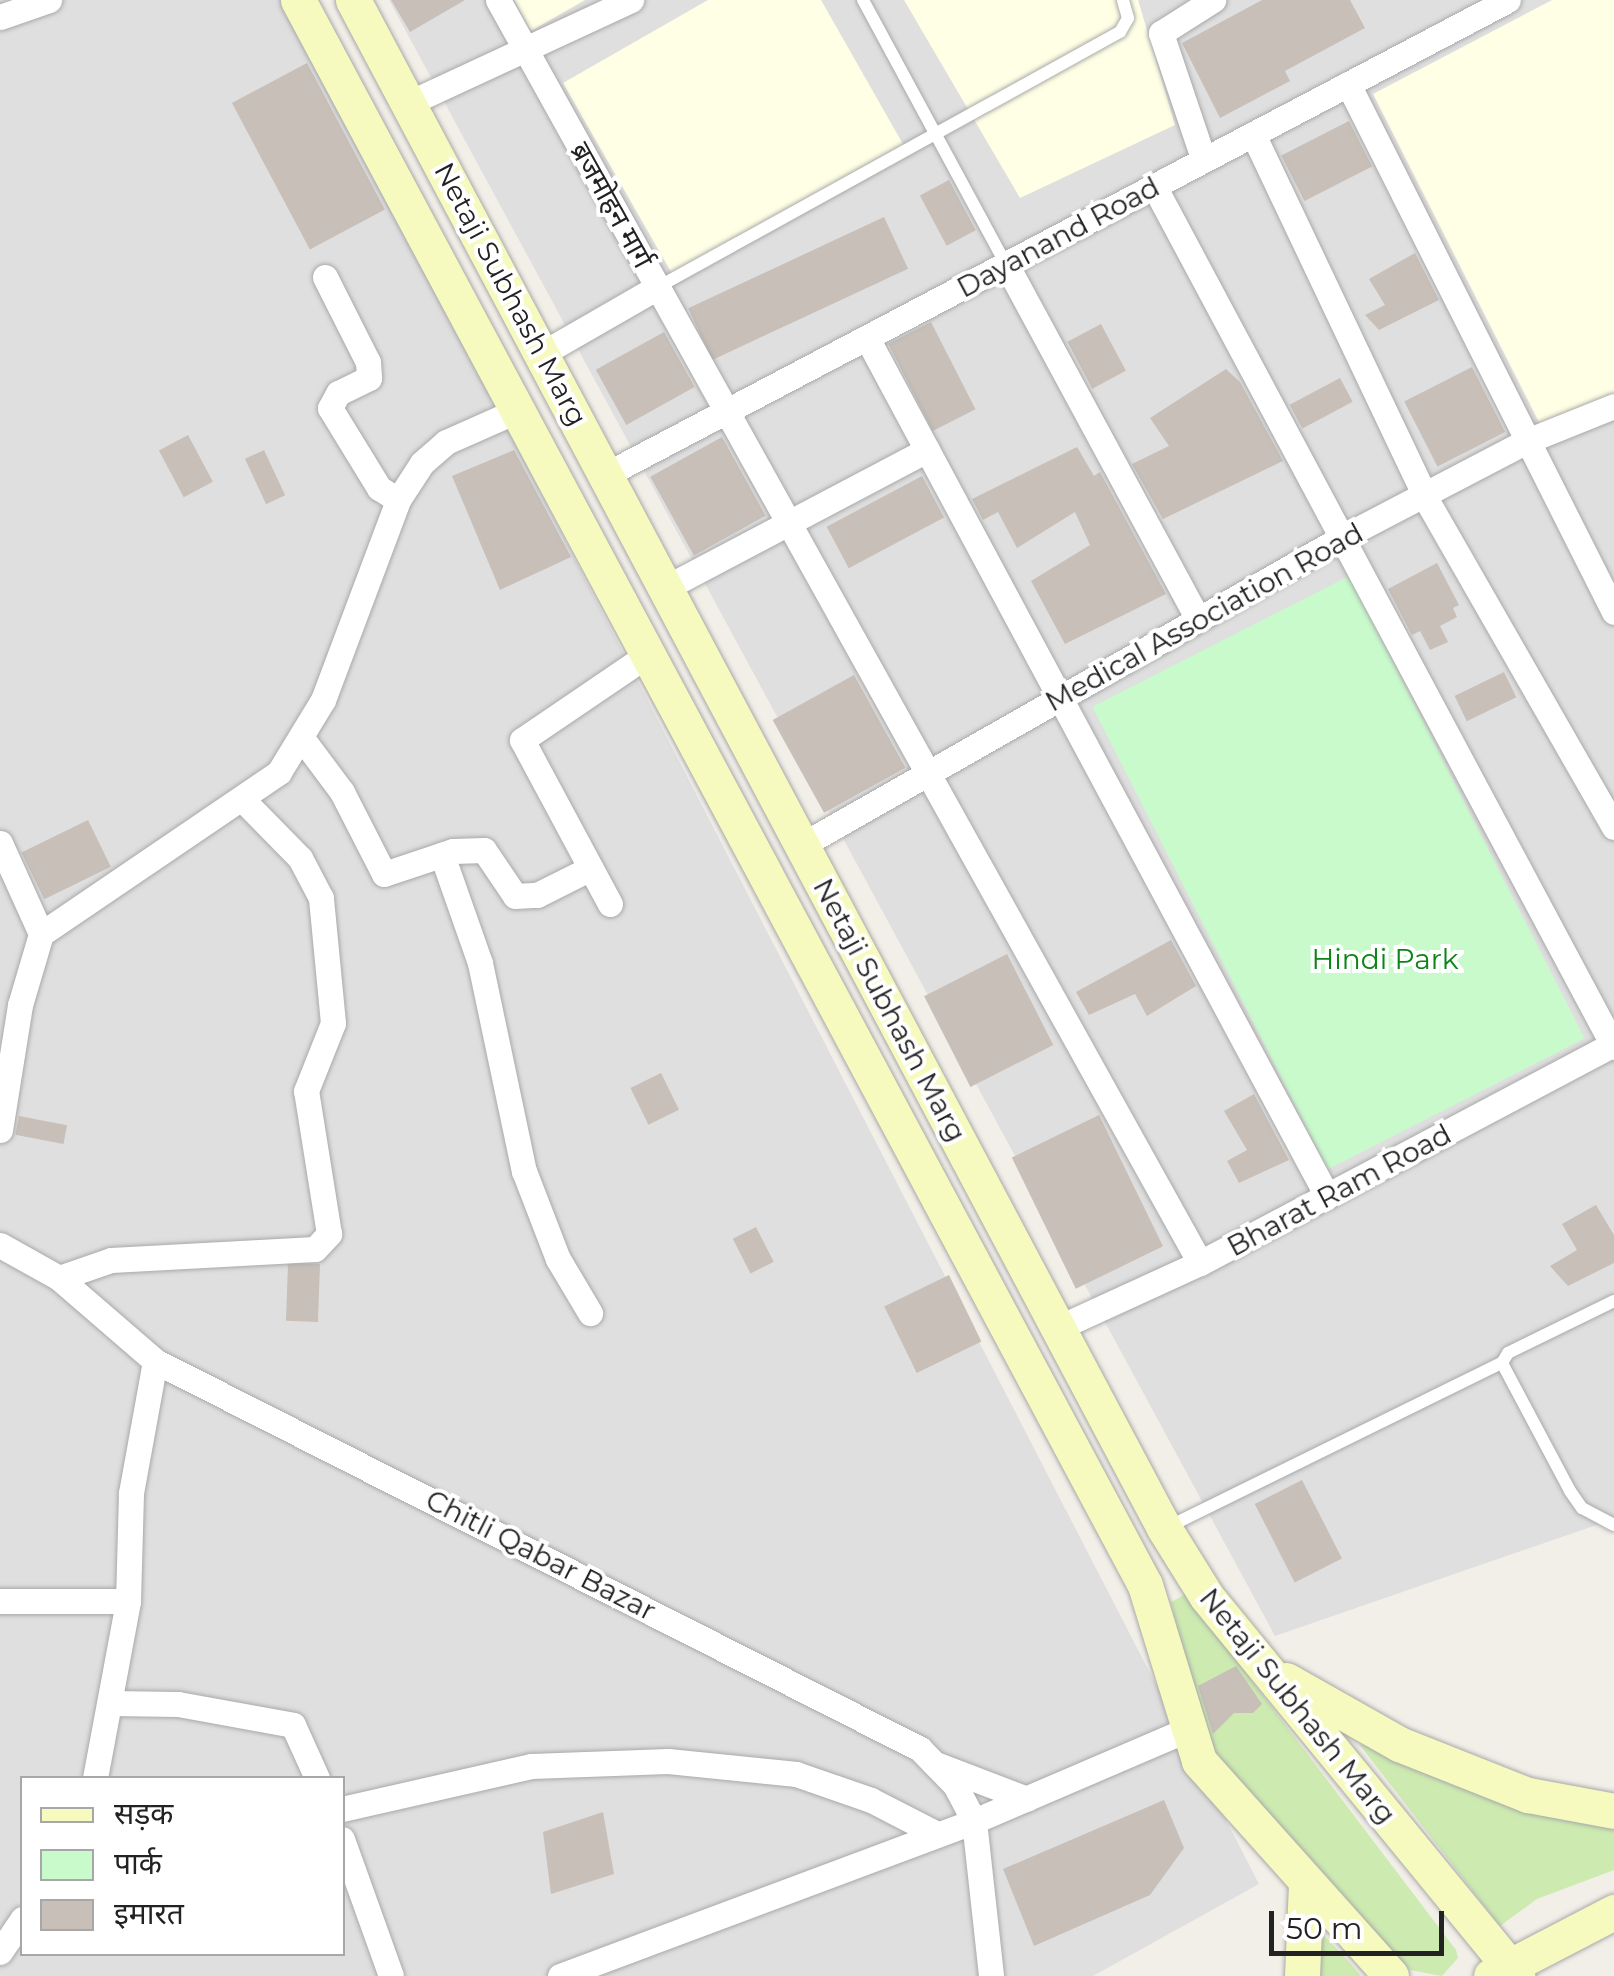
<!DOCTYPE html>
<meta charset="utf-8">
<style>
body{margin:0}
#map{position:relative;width:1614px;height:1976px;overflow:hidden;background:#f2efe9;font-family:Montserrat,"Noto Sans Devanagari",sans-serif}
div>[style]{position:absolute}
.residential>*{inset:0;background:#e0dfdf}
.education>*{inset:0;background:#ffffe5}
.grass>*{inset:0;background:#cdebb0}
.park>*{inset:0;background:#c8facc;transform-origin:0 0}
.building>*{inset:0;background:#c7bfb8;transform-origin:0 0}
.roads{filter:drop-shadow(0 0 2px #a9a9a9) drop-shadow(0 0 2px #a9a9a9)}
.lane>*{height:12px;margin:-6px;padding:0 6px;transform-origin:6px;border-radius:6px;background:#fff}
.street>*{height:25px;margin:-12.5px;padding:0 12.5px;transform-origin:12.5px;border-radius:12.5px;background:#fff}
.secondary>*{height:35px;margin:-17.5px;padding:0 17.5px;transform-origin:17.5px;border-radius:17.5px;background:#f7fabf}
span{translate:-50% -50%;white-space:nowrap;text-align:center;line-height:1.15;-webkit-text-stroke:8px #fff;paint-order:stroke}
.street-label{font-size:28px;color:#222}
.park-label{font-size:28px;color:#0c8416}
.legend{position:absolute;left:20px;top:1776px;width:325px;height:180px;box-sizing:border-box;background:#fff;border:2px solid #a7a7a7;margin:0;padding:12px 18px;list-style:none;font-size:30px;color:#222}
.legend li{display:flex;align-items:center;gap:20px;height:50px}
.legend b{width:50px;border:2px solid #a7a7a7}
.scale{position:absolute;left:1269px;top:1911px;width:175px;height:45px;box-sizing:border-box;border:5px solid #222;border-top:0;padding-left:12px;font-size:30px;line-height:35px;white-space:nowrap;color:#222;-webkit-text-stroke:8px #fff;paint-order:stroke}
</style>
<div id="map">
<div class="residential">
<i style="clip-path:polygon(evenodd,0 0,286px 0,1259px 1884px,1093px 1976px,0 1976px,0 0,22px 1778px,342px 1778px,342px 1954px,22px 1954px,22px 1778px)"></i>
<i style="clip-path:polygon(389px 0,1614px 0,1614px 1519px,1275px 1636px)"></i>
</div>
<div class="education">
<i style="clip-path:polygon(514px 0,585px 0,531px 31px)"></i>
<i style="clip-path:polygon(708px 0,821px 0,904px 146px,674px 277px,563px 83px)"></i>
<i style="clip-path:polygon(904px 0,1138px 0,1175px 125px,1020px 198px)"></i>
<i style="clip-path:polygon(1552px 0,1614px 0,1614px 397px,1544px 432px,1373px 94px)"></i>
</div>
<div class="grass">
<i style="clip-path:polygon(1186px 1594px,1456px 1950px,1458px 1958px,1442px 1976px,1410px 1970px,1287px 1857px,1208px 1761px,1171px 1602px)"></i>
<i style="clip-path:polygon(1359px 1744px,1614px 1812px,1614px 1870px,1537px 1899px,1500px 1926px)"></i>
<i style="clip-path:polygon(1322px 1933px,1350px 1963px,1361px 1976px,1319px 1976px)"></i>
</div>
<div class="park">
<i style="left:1349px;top:576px;width:519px;height:288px;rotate:63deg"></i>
</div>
<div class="building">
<i style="clip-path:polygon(391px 0,465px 0,410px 32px)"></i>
<i style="clip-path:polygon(1262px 0,1350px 0,1365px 28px,1285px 71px,1290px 81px,1220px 118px,1182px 43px)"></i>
<i style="left:307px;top:63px;width:166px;height:85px;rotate:62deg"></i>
<i style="left:1349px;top:121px;width:51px;height:76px;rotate:63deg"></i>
<i style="left:949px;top:180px;width:57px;height:33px;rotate:62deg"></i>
<i style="left:884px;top:217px;width:57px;height:216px;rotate:65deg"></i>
<i style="clip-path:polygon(1415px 253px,1439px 300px,1379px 330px,1365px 315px,1385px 305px,1369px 279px)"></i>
<i style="left:931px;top:322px;width:98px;height:48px;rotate:63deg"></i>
<i style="left:1101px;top:324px;width:53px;height:38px;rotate:62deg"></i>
<i style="left:664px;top:332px;width:63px;height:78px;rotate:61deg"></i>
<i style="left:1472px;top:367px;width:73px;height:76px;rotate:63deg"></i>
<i style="clip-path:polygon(1226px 369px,1240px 382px,1283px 461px,1163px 519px,1132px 464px,1169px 446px,1150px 418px)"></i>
<i style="left:1340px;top:378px;width:27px;height:57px;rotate:62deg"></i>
<i style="left:188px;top:435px;width:53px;height:33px;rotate:62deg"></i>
<i style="left:722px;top:437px;width:90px;height:82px;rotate:61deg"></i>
<i style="clip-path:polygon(1077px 447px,1094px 476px,1100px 472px,1166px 594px,1065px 644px,1031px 581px,1090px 545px,1075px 512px,1017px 548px,998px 512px,983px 520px,972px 499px)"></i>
<i style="left:264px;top:450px;width:50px;height:21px;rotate:65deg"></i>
<i style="clip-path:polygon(514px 450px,571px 557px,500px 590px,452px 476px)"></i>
<i style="left:922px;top:476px;width:47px;height:108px;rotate:62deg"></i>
<i style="clip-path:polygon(1437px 563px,1459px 605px,1453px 608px,1457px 617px,1440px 626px,1448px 642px,1430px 650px,1420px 631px,1412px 635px,1388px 589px)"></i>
<i style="left:1504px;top:672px;width:28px;height:55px;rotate:64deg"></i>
<i style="left:854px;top:675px;width:106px;height:93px;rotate:61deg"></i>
<i style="left:88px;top:820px;width:52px;height:74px;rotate:64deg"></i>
<i style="clip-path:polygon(1171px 940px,1196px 986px,1147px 1016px,1135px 994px,1089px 1015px,1076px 992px)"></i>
<i style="left:1007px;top:954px;width:102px;height:93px;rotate:63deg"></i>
<i style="left:661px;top:1073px;width:41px;height:34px;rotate:64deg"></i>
<i style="clip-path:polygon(1254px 1094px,1289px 1160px,1239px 1183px,1227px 1161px,1247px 1150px,1224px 1111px)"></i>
<i style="left:1099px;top:1115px;width:146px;height:97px;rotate:64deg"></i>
<i style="left:19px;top:1116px;width:49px;height:19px;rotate:11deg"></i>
<i style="clip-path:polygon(1596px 1205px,1614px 1235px,1614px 1263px,1568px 1286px,1550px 1266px,1577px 1250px,1562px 1224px)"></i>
<i style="left:756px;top:1227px;width:39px;height:26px;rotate:63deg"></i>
<i style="left:320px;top:1264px;width:58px;height:32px;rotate:92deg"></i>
<i style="left:949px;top:1275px;width:74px;height:72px;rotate:64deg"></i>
<i style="left:1302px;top:1480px;width:88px;height:53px;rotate:63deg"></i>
<i style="clip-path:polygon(1236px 1666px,1262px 1704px,1253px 1713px,1234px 1713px,1213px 1734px,1198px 1686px)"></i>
<i style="clip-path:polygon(1164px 1800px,1184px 1848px,1150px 1895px,1034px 1946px,1003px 1869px)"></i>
<i style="clip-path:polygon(603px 1812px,614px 1874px,551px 1894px,543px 1832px)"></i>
</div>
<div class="roads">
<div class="lane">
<i style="left:863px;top:0;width:300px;rotate:61.6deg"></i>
<i style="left:658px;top:287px;width:528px;rotate:-28.9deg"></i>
<i style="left:1120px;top:32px;width:16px;rotate:-60deg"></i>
<i style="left:1128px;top:18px;width:19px;rotate:-106deg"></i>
<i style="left:1614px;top:1301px;width:118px;rotate:153.9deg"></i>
<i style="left:1508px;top:1353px;width:12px;rotate:121deg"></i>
<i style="left:1502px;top:1363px;width:145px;rotate:62deg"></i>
<i style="left:1570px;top:1491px;width:21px;rotate:55deg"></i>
<i style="left:1582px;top:1508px;width:36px;rotate:28deg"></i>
<i style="left:1168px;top:1527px;width:372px;rotate:-26.2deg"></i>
</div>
<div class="street">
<i style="left:498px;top:0;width:1445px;rotate:60.93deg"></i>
<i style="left:0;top:17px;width:52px;rotate:-19.1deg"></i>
<i style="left:1348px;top:84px;width:591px;rotate:63.26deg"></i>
<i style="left:409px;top:103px;width:245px;rotate:-24.9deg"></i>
<i style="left:1253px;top:134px;width:404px;rotate:64.6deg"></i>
<i style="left:1426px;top:499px;width:378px;rotate:60.2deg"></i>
<i style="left:1203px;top:158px;width:132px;rotate:-108.6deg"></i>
<i style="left:1161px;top:33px;width:62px;rotate:-32.4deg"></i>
<i style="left:1154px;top:186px;width:976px;rotate:61.89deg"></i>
<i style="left:1006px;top:264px;width:401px;rotate:61.6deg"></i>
<i style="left:325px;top:277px;width:95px;rotate:63.2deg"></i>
<i style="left:368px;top:362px;width:16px;rotate:86deg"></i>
<i style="left:369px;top:378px;width:34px;rotate:154deg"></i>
<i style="left:338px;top:393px;width:17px;rotate:118deg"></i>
<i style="left:330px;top:408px;width:94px;rotate:58.5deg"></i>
<i style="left:379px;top:488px;width:22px;rotate:32deg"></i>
<i style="left:867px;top:338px;width:974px;rotate:61.8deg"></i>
<i style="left:543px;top:353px;width:133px;rotate:-29.9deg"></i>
<i style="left:607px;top:474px;width:1018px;rotate:-27.75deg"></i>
<i style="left:667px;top:587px;width:294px;rotate:-27.8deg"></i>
<i style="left:304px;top:741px;width:64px;rotate:53.3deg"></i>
<i style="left:342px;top:792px;width:92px;rotate:62.9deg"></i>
<i style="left:384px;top:874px;width:73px;rotate:-18.4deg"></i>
<i style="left:453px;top:851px;width:31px;rotate:-2deg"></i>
<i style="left:484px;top:850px;width:55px;rotate:56deg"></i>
<i style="left:515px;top:896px;width:22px;rotate:-3deg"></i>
<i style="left:537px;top:895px;width:60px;rotate:-26.6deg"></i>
<i style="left:0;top:843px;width:100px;rotate:65.7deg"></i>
<i style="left:802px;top:845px;width:623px;rotate:-29.65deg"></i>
<i style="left:1343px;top:537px;width:208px;rotate:-27.6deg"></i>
<i style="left:1527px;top:441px;width:94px;rotate:-21.9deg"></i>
<i style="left:442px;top:855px;width:114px;rotate:70.6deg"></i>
<i style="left:480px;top:963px;width:213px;rotate:78.1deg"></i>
<i style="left:524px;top:1171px;width:94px;rotate:68.9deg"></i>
<i style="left:558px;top:1259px;width:63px;rotate:59.3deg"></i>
<i style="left:610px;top:904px;width:186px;rotate:-118.2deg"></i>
<i style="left:522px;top:740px;width:151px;rotate:-34.2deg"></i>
<i style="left:0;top:1130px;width:127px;rotate:-80.9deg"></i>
<i style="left:20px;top:1005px;width:74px;rotate:-73.5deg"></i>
<i style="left:41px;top:934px;width:288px;rotate:-34.2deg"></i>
<i style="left:279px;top:772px;width:84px;rotate:-58.6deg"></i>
<i style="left:323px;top:700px;width:214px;rotate:-69.4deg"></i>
<i style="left:398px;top:500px;width:44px;rotate:-57deg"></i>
<i style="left:422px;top:463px;width:32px;rotate:-41deg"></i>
<i style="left:446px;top:442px;width:77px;rotate:-23.9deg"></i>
<i style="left:0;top:1245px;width:68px;rotate:29.2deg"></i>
<i style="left:59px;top:1278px;width:127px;rotate:40.8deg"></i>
<i style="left:155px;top:1361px;width:858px;rotate:26.89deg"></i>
<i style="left:920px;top:1749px;width:50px;rotate:45.8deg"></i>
<i style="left:955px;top:1785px;width:41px;rotate:62.2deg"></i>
<i style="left:974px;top:1821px;width:156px;rotate:83.7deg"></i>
<i style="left:59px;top:1278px;width:55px;rotate:-19.1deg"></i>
<i style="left:111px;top:1260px;width:204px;rotate:-3.1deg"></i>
<i style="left:315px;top:1249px;width:21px;rotate:-47deg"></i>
<i style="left:329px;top:1234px;width:145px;rotate:-99.1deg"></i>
<i style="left:306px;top:1091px;width:73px;rotate:-68.3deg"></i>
<i style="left:333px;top:1023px;width:126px;rotate:-95.5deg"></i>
<i style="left:321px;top:898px;width:45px;rotate:-117.7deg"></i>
<i style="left:300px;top:858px;width:80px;rotate:-134.5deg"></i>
<i style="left:1060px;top:1327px;width:154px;rotate:-24.6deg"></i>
<i style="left:1200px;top:1263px;width:468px;rotate:-27.9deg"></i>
<i style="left:0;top:1601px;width:128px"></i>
<i style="left:111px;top:1703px;width:67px;rotate:0.9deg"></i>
<i style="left:178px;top:1704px;width:117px;rotate:10.3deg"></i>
<i style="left:293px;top:1725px;width:58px;rotate:65.6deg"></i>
<i style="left:938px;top:1765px;width:95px;rotate:20.9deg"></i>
<i style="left:95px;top:1778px;width:180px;rotate:-79.4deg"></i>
<i style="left:128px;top:1601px;width:108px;rotate:-88.4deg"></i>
<i style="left:131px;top:1493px;width:134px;rotate:-79.7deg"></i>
<i style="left:342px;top:1809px;width:194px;rotate:-12.8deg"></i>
<i style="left:531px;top:1766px;width:137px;rotate:-2.1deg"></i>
<i style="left:668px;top:1761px;width:129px;rotate:5.8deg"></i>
<i style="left:796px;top:1774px;width:79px;rotate:19.1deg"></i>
<i style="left:871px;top:1800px;width:74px;rotate:27.3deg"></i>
<i style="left:342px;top:1839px;width:145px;rotate:70.3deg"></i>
<i style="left:0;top:1952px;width:40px;rotate:-56deg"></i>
<i style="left:560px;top:1976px;width:442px;rotate:-20.5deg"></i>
<i style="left:974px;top:1821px;width:231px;rotate:-23.2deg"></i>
</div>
<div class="secondary">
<i style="left:298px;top:0;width:1797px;rotate:61.88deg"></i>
<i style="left:1145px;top:1585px;width:184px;rotate:72.9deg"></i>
<i style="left:1199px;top:1761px;width:288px;rotate:48.2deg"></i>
<i style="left:353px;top:0;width:1730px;rotate:62.04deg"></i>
<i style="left:1164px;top:1528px;width:81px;rotate:58.1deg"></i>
<i style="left:1207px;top:1597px;width:490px;rotate:50.7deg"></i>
<i style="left:1286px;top:1680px;width:130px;rotate:29.5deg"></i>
<i style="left:1399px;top:1744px;width:139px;rotate:21.6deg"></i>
<i style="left:1528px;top:1795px;width:87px;rotate:10.5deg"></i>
<i style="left:1302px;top:1976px;width:92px;rotate:-87.5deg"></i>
<i style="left:1491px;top:1976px;width:139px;rotate:-27.5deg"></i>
</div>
</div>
<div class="street-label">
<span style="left:612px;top:205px;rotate:61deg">ब्रजमोहन मार्ग</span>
<span style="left:1058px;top:237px;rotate:-28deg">Dayanand Road</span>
<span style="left:511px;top:294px;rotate:62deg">Netaji Subhash Marg</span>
<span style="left:1204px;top:617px;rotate:-29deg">Medical Association Road</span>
<span style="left:890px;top:1010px;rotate:62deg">Netaji Subhash Marg</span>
<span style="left:1339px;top:1190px;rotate:-28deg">Bharat Ram Road</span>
<span style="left:541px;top:1555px;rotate:27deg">Chitli Qabar Bazar</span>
<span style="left:1298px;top:1706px;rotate:51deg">Netaji Subhash Marg</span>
</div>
<div class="park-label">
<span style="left:1385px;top:959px">Hindi Park</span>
</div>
<ul class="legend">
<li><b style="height:12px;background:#f7fabf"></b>सड़क</li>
<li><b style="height:28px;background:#c8facc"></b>पार्क</li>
<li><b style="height:28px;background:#c7bfb8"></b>इमारत</li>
</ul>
<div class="scale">50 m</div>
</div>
